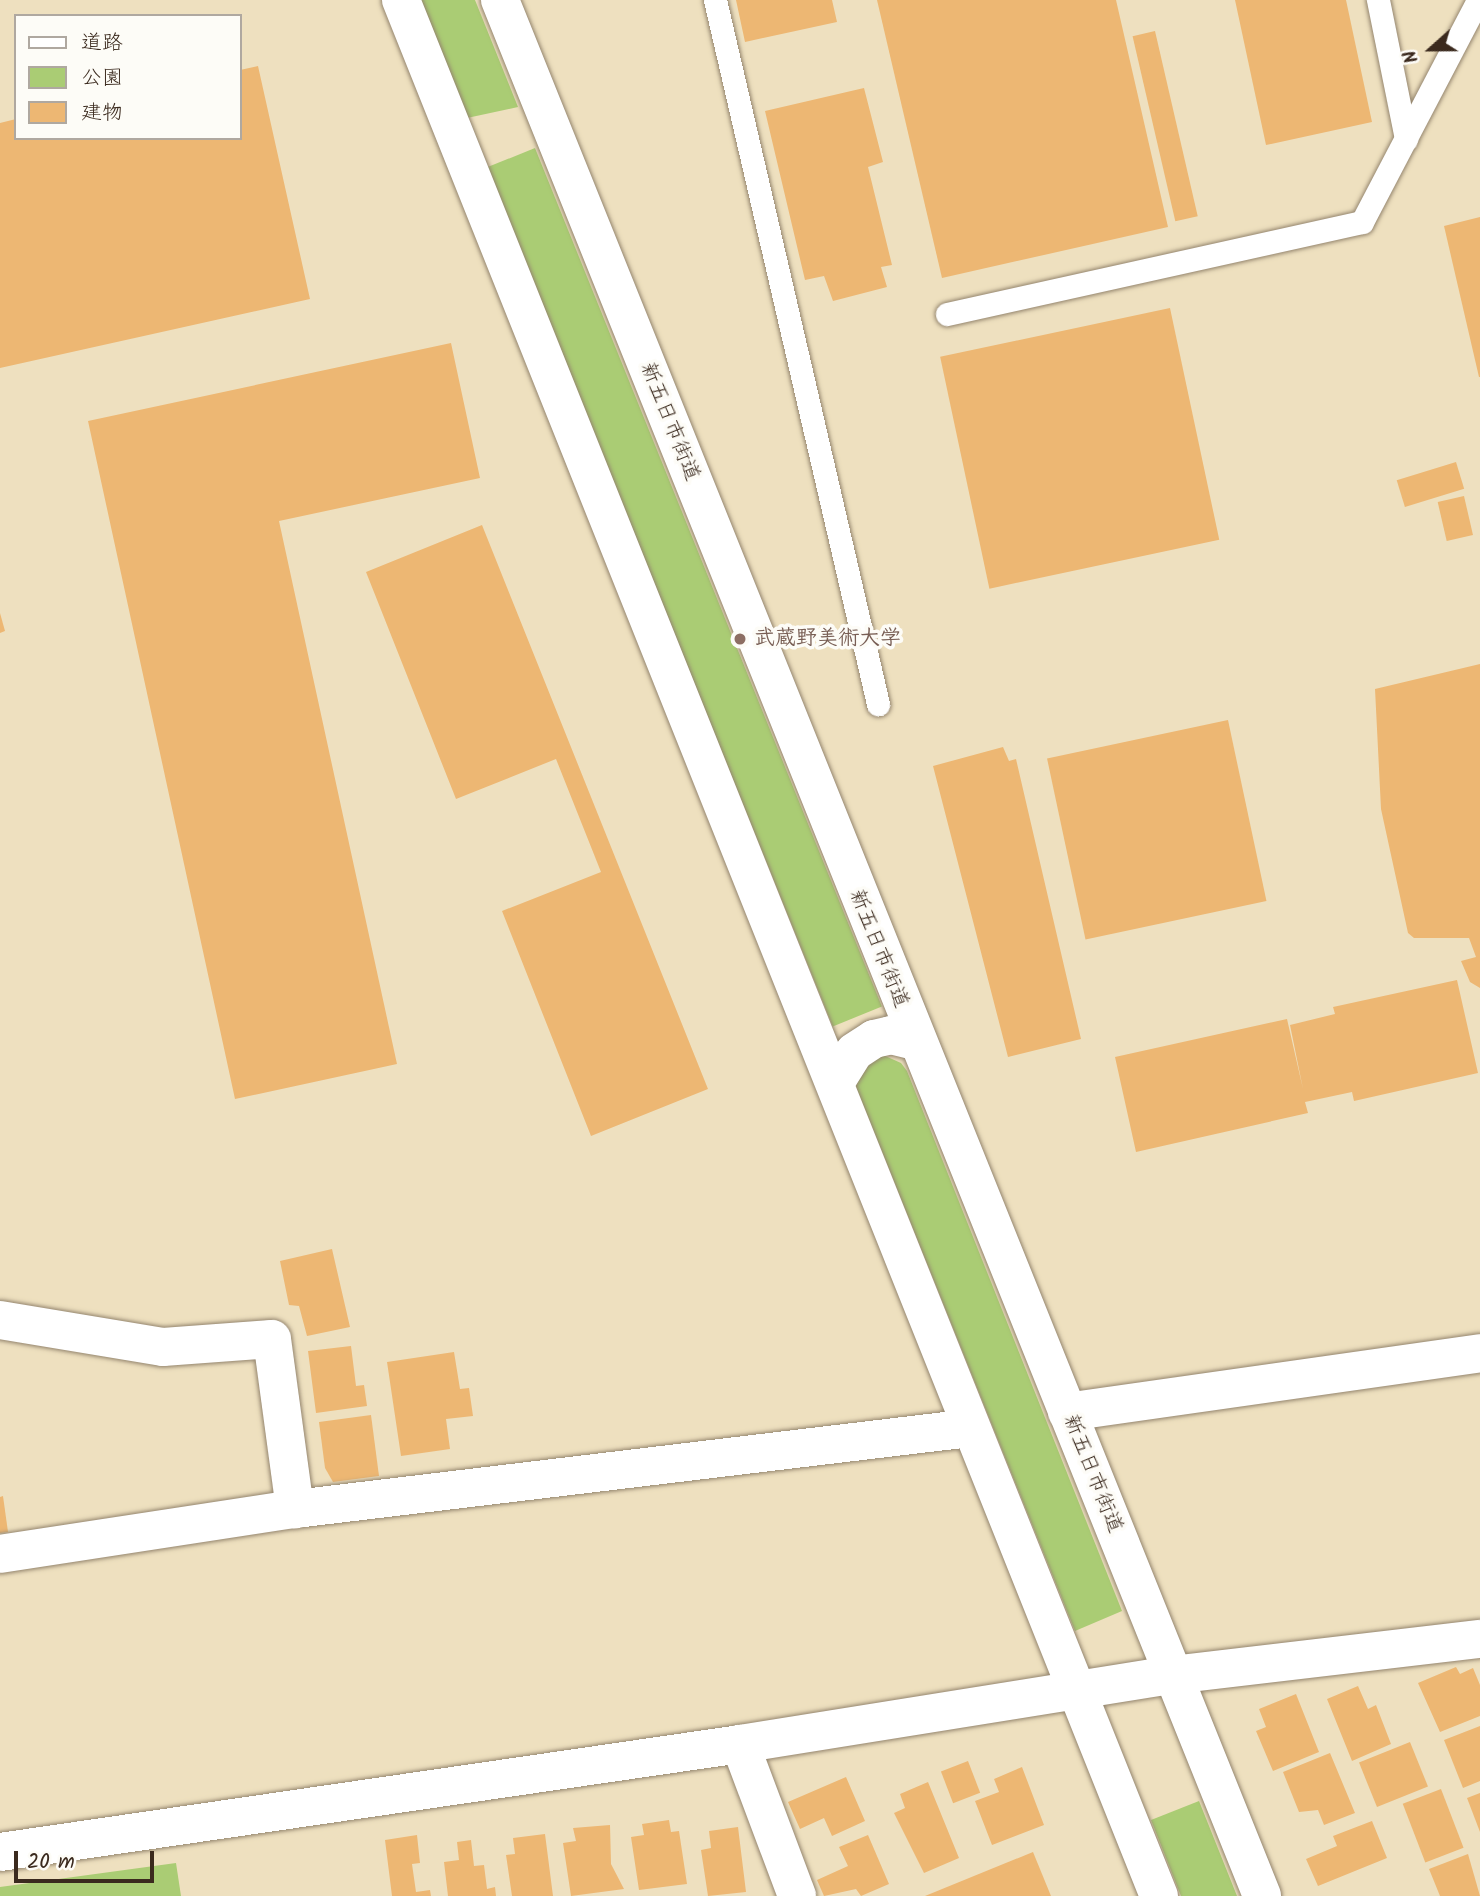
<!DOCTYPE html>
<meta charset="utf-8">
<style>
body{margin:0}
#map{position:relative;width:1480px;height:1896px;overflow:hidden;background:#eee0bf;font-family:Kalam,"Klee One",sans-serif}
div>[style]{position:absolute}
.green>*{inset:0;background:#aacc74;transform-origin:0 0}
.building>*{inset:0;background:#edb773;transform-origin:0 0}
.roads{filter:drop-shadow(0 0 2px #94856e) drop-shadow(0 0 2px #94856e)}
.service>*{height:23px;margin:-11.5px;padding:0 11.5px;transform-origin:11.5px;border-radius:11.5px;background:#fff}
.minor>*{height:38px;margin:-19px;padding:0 19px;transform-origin:19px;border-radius:19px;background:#fff}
.tertiary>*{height:38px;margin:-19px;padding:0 19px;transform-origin:19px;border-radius:19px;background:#fff}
.dots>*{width:19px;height:19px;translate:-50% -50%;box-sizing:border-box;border:4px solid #fdfcf7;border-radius:50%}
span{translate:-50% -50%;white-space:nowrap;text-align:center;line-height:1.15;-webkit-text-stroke:7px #fdfcf7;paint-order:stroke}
.street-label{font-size:21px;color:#3b2a1e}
.education-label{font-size:21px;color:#785e54;font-weight:700}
.left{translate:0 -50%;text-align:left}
.legend{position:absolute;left:14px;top:14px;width:228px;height:126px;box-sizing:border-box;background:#fdfcf7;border:2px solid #afa8a0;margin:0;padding:9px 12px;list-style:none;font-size:21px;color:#3b2a1e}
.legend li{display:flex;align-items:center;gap:14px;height:35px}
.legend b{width:35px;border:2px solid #afa8a0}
.north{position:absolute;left:1396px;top:14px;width:70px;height:70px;-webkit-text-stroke:5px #fdfcf7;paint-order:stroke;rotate:249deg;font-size:19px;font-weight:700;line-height:28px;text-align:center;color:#3b2a1e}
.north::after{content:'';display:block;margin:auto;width:24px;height:32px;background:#3b2a1e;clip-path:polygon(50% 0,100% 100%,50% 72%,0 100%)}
.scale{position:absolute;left:14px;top:1851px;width:140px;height:32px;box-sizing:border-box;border:4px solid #3b2a1e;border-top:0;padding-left:9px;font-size:21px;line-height:24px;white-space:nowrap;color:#3b2a1e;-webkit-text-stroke:5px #fdfcf7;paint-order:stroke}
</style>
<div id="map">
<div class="green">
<i style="clip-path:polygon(419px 0,475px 0,518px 107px,467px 118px)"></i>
<i style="left:535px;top:148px;width:926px;height:53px;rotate:68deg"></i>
<i style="clip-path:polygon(883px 1055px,901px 1063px,907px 1071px,1122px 1611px,1075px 1631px,856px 1087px,860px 1066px)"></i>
<i style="clip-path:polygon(1199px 1801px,1237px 1896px,1181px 1896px,1151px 1820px)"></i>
<i style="clip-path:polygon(176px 1863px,181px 1896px,0 1896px,0 1887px)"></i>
</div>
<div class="building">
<i style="clip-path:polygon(736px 0,832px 0,837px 22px,745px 42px)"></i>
<i style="clip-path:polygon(877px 0,1116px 0,1168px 227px,942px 278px)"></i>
<i style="clip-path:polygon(1235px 0,1346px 0,1372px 122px,1266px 145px)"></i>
<i style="left:1155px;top:31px;width:190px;height:23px;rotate:77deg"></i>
<i style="clip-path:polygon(258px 66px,310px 299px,0 368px,0 123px,16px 119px,16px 138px,240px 138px,240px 70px)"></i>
<i style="clip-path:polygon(864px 88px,883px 162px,868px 167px,892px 265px,881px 267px,887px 287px,833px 301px,824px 276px,805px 280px,765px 111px)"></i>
<i style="clip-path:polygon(1480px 217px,1480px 377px,1479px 377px,1444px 226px)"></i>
<i style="left:1170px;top:308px;width:237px;height:235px;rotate:78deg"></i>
<i style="clip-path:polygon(451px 343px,480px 478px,279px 521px,397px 1064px,235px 1099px,88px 421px)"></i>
<i style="left:1456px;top:462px;width:28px;height:62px;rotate:73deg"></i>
<i style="left:1464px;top:496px;width:40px;height:27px;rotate:77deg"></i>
<i style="clip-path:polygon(482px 525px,708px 1089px,591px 1136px,502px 911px,601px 872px,556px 759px,456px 799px,366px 572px)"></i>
<i style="clip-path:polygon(0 613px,5px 631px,0 633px)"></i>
<i style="clip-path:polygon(1480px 664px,1480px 988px,1470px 982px,1461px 961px,1476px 957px,1469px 938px,1414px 938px,1408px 933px,1381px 809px,1375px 689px)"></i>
<i style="left:1228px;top:720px;width:185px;height:185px;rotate:78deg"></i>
<i style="clip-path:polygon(1003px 747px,1009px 761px,1016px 759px,1081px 1039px,1008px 1057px,933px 766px)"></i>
<i style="clip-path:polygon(1457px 980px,1478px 1073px,1354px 1101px,1352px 1092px,1305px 1102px,1308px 1113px,1136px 1152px,1115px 1057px,1287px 1019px,1303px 1089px,1290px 1025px,1335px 1014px,1333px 1007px)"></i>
<i style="clip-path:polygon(332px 1249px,350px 1327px,307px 1336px,299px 1306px,289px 1305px,280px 1261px)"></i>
<i style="clip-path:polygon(351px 1346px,356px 1386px,364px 1385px,367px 1406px,316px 1413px,308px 1351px)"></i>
<i style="clip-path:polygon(454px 1352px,460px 1389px,469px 1388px,473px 1416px,446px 1419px,450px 1449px,401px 1456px,387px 1362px)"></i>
<i style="clip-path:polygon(371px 1415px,379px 1476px,333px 1482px,325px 1468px,319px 1422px)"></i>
<i style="clip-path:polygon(3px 1496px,8px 1532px,0 1533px,0 1497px)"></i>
<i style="clip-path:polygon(1456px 1667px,1460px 1674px,1473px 1668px,1480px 1685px,1480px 1716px,1440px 1732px,1418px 1683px)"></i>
<i style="clip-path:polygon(1358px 1686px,1368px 1709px,1376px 1705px,1391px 1744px,1352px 1761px,1327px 1699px)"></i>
<i style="clip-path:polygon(1296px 1694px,1319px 1752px,1273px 1771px,1256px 1731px,1266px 1727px,1259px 1709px)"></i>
<i style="clip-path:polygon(1480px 1726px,1480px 1781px,1463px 1788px,1444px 1740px)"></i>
<i style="left:1410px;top:1742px;width:48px;height:55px;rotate:68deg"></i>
<i style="clip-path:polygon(1330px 1753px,1355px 1813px,1324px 1825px,1318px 1810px,1299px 1812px,1283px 1772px)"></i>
<i style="left:968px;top:1761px;width:34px;height:29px;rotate:69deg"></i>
<i style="clip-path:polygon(1022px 1767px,1044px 1825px,992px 1845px,975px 1801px,999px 1792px,994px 1779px)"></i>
<i style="clip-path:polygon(846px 1777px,865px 1821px,832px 1836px,824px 1818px,800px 1829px,788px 1802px)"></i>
<i style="clip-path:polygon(928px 1782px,959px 1858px,924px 1873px,894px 1813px,905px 1808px,900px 1794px)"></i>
<i style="left:1441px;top:1789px;width:63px;height:41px;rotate:69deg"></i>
<i style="clip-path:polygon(1480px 1793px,1480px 1832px,1467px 1798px)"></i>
<i style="clip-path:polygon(669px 1820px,671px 1832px,679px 1831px,687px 1884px,639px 1890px,631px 1837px,644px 1835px,642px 1824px)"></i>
<i style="clip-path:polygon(1372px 1821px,1387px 1858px,1318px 1886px,1306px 1859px,1337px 1846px,1333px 1836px)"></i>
<i style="clip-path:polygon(610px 1825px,611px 1864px,624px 1889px,571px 1896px,563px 1843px,576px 1841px,573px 1828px)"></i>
<i style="clip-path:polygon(738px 1827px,746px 1892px,708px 1896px,701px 1850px,711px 1848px,709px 1831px)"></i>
<i style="clip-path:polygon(545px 1834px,553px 1896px,512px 1896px,506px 1855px,515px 1854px,513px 1838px)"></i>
<i style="clip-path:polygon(417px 1835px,420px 1863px,412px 1864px,416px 1892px,430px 1890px,431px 1896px,392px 1896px,385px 1840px)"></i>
<i style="clip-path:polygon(868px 1835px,889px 1884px,861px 1896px,856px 1889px,824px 1896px,817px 1880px,848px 1866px,839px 1847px)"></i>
<i style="clip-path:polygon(471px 1840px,474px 1866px,484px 1865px,487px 1889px,495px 1887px,496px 1896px,448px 1896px,444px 1862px,459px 1860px,457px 1842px)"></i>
<i style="clip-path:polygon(1033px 1852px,1051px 1896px,925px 1896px)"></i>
<i style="clip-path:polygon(1468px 1854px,1480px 1896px,1440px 1896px,1429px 1869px)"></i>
</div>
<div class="roads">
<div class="service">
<i style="left:715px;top:0;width:723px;rotate:76.96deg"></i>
<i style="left:1378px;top:0;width:142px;rotate:78.6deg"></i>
<i style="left:947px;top:314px;width:425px;rotate:-12.5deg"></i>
<i style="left:1362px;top:222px;width:250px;rotate:-62.4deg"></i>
</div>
<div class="minor">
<i style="left:0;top:1320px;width:165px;rotate:9.4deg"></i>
<i style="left:163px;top:1347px;width:109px;rotate:-4.2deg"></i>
<i style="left:272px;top:1339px;width:172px;rotate:82.3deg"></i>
<i style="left:1067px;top:1412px;width:417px;rotate:-8.1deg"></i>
<i style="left:0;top:1554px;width:298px;rotate:-8.7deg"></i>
<i style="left:295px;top:1509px;width:680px;rotate:-6.84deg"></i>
<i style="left:740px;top:1744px;width:162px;rotate:69.4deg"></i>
<i style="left:0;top:1852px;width:748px;rotate:-8.3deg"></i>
<i style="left:740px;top:1744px;width:438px;rotate:-9.1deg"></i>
<i style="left:1173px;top:1675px;width:309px;rotate:-6.7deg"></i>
</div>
<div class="tertiary">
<i style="left:401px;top:0;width:2042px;rotate:68.21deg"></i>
<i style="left:500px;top:0;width:2043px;rotate:68.1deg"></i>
<i style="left:835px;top:1083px;width:36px;rotate:-58deg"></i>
<i style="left:854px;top:1052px;width:24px;rotate:-33deg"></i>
<i style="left:874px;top:1039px;width:17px;rotate:-13deg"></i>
<i style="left:891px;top:1035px;width:25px;rotate:14deg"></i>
</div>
</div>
<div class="dots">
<i style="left:740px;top:639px;background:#8d6e63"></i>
</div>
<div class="street-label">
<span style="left:669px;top:422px;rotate:68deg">新五日市街道</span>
<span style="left:878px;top:949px;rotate:68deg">新五日市街道</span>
<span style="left:1092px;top:1474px;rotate:68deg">新五日市街道</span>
</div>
<div class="education-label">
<span class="left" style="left:754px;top:639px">武蔵野美術大学</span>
</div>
<ul class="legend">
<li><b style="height:9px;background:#fff"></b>道路</li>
<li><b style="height:19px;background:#aacc74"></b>公園</li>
<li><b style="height:19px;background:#edb773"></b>建物</li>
</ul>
<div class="north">N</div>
<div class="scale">20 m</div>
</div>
